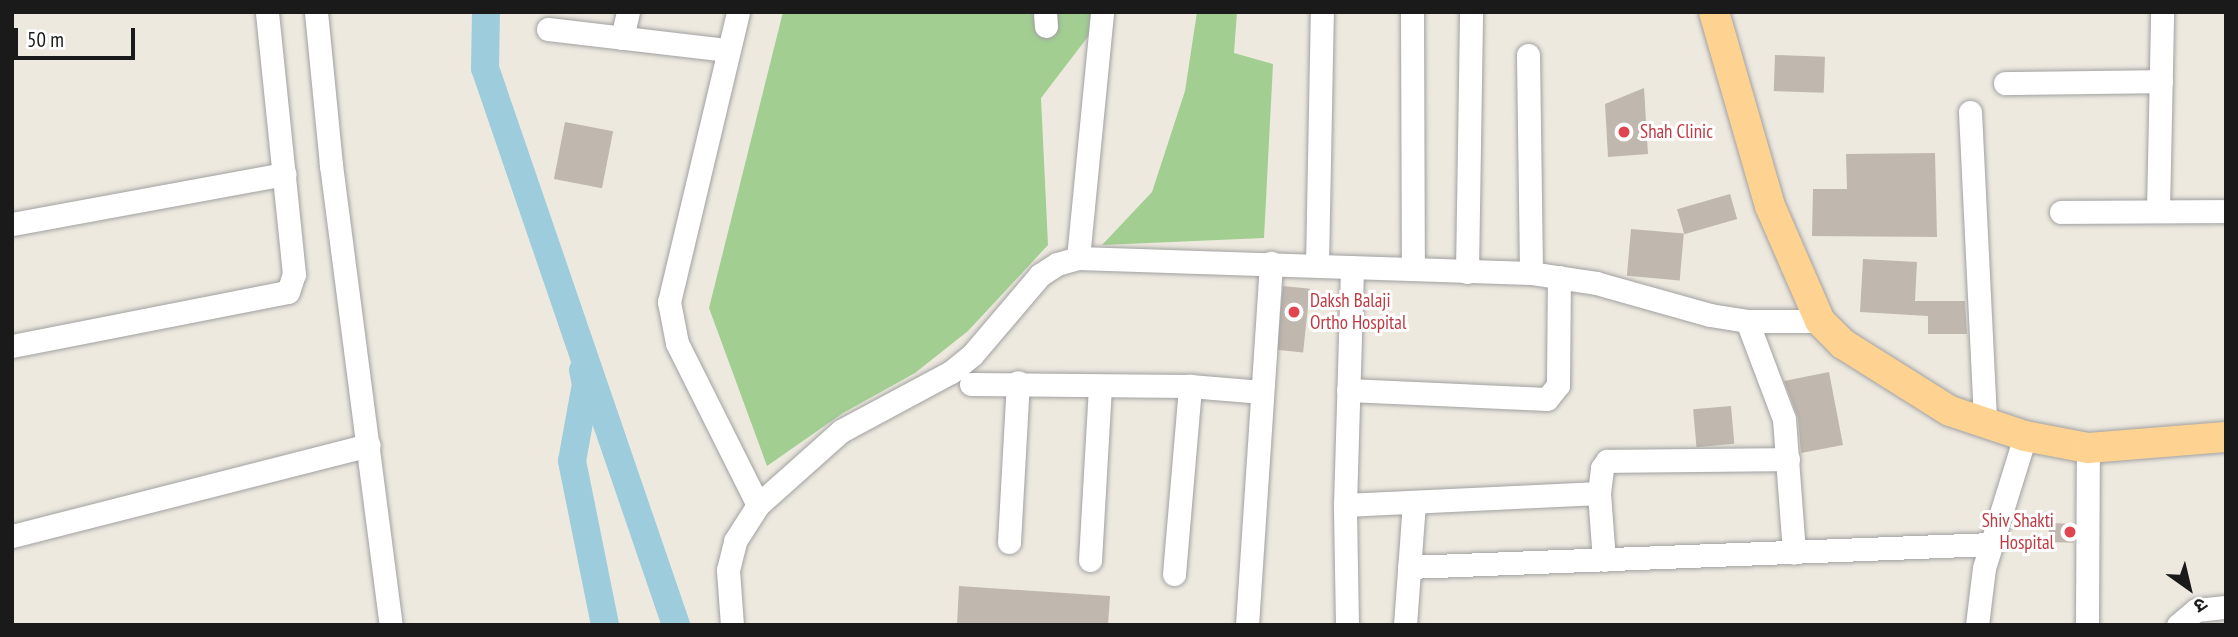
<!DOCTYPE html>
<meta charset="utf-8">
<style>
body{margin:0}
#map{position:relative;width:2238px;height:637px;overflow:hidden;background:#ede9df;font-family:"PT Sans Narrow","Noto Sans Devanagari",sans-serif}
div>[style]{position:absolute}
.forest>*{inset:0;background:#a2ce92}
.river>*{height:28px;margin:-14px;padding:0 14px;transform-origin:14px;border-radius:14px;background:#9dcddd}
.building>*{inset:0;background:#c0b8af;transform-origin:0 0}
.roads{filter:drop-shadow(0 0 2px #a1a1a1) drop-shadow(0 0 2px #a1a1a1)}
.minor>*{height:23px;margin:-11.5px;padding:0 11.5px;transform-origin:11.5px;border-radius:11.5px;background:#fff}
.major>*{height:30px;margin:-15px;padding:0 15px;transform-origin:15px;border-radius:15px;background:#fed392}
.dots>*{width:19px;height:19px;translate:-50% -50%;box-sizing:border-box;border:4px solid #fff;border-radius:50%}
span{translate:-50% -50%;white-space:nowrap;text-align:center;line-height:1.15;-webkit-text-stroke:6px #fff;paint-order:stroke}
.health-label{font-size:19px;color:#be3a42}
.left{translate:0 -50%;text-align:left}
.right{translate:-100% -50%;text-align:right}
.frame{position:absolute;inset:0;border:14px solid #1a1a1a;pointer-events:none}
.north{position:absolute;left:2154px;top:553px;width:70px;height:70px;-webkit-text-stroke:5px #fff;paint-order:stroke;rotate:146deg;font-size:19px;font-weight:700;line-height:28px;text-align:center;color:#1a1a1a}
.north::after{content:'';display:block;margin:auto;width:24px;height:32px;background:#1a1a1a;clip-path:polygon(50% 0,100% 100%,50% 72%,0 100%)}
.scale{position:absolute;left:14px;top:28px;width:121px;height:32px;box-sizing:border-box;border:4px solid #1a1a1a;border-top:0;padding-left:9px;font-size:21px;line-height:24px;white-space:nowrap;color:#1a1a1a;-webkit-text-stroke:5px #fff;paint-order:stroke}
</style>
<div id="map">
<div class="forest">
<i style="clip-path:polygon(783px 12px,1096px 12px,1090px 34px,1041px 98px,1048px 245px,968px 331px,915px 373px,843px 413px,767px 466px,709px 308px)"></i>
<i style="clip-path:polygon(1197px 12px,1237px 12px,1234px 53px,1273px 64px,1264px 238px,1102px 245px,1152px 192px,1185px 91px)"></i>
</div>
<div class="river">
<i style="left:486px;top:12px;width:56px;rotate:91deg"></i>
<i style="left:485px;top:68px;width:589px;rotate:71.07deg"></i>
<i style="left:583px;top:370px;width:14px;rotate:78deg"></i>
<i style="left:586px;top:384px;width:78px;rotate:100.3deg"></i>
<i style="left:572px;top:461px;width:167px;rotate:78.6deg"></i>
</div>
<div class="building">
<i style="left:1775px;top:55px;width:50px;height:36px;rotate:2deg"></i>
<i style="clip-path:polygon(1644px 88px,1648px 154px,1608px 157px,1605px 104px)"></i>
<i style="left:565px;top:122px;width:49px;height:58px;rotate:11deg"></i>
<i style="clip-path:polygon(1935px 153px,1937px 237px,1812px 236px,1813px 189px,1847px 189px,1846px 154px)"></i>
<i style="left:1730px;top:194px;width:26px;height:55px;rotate:74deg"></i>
<i style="left:1631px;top:229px;width:53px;height:47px;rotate:5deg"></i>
<i style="clip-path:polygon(1863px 259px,1917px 262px,1915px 301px,1965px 301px,1967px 334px,1928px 334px,1928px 316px,1860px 312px)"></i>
<i style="left:1283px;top:286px;width:27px;height:64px;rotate:6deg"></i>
<i style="clip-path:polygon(1829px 372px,1843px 445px,1801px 453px,1798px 418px,1784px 381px)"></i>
<i style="left:1731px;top:406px;width:38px;height:38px;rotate:85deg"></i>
<i style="left:2049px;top:523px;width:25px;height:19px;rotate:2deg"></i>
<i style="clip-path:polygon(959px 586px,1110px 596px,1108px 625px,957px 625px)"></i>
</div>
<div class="roads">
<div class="minor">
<i style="left:316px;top:12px;width:154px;rotate:84.4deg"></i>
<i style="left:331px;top:165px;width:464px;rotate:82.6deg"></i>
<i style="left:1045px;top:12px;width:14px;rotate:86deg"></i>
<i style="left:1412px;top:12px;width:257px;rotate:89.8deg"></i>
<i style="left:548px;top:29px;width:181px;rotate:6.7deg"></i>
<i style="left:622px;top:38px;width:27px;rotate:-77deg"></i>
<i style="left:1528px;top:55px;width:218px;rotate:89.2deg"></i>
<i style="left:2005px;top:83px;width:156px;rotate:-0.7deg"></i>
<i style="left:1970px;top:112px;width:310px;rotate:87.2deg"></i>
<i style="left:2158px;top:211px;width:199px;rotate:-88.8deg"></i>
<i style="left:2061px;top:212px;width:165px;rotate:-0.3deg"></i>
<i style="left:12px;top:224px;width:277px;rotate:-10.4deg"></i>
<i style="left:1078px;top:258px;width:247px;rotate:-84.4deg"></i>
<i style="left:1317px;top:265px;width:253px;rotate:-88.9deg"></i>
<i style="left:1467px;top:272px;width:260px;rotate:-89.1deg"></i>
<i style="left:1747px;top:321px;width:105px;rotate:69.3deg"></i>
<i style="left:1784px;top:419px;width:134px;rotate:85.7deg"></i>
<i style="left:12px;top:346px;width:281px;rotate:-11.1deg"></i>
<i style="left:288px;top:292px;width:19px;rotate:-72deg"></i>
<i style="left:294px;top:274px;width:263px;rotate:-95.9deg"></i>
<i style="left:971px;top:384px;width:219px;rotate:0.5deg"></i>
<i style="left:1190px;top:386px;width:72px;rotate:4.8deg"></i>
<i style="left:1348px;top:390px;width:199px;rotate:2.6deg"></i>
<i style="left:1547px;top:399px;width:18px;rotate:-52deg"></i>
<i style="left:1558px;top:385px;width:108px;rotate:-89.5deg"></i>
<i style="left:758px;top:505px;width:111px;rotate:-41.7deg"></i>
<i style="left:841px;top:431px;width:125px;rotate:-28.2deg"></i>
<i style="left:951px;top:372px;width:27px;rotate:-39deg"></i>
<i style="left:972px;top:355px;width:105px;rotate:-49.6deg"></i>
<i style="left:1040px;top:275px;width:20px;rotate:-33deg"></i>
<i style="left:1057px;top:264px;width:22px;rotate:-16deg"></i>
<i style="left:1078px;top:258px;width:453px;rotate:1.9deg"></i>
<i style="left:1531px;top:273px;width:66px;rotate:8.7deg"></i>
<i style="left:1596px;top:283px;width:118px;rotate:15.7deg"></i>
<i style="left:1710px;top:315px;width:37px;rotate:9deg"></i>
<i style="left:1747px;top:321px;width:73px"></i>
<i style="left:1345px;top:505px;width:254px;rotate:-2.7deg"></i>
<i style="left:12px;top:536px;width:368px;rotate:-14.3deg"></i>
<i style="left:1009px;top:542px;width:160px;rotate:-86.8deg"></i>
<i style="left:1090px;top:560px;width:174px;rotate:-86.7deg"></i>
<i style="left:1604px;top:560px;width:67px;rotate:-94.3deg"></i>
<i style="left:1599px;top:493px;width:25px;rotate:-83deg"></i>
<i style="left:1602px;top:468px;width:9px;rotate:-54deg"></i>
<i style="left:1607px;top:461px;width:181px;rotate:-0.6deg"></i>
<i style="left:1409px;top:567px;width:583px;rotate:-2.26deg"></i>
<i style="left:1174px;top:574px;width:189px;rotate:-85.1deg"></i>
<i style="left:732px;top:625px;width:55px;rotate:-94.2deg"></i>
<i style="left:728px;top:570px;width:30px;rotate:-76deg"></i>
<i style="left:735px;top:541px;width:43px;rotate:-57.4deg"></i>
<i style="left:758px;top:505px;width:181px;rotate:-116.6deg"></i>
<i style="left:677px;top:343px;width:42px;rotate:-101deg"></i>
<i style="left:669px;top:302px;width:298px;rotate:-76.6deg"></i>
<i style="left:1247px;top:625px;width:363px;rotate:-86.2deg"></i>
<i style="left:1347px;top:625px;width:120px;rotate:-91deg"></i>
<i style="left:1345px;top:505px;width:238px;rotate:-88.3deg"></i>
<i style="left:1405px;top:625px;width:123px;rotate:-85.8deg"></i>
<i style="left:1977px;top:625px;width:57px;rotate:-83deg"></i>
<i style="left:1984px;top:568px;width:138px;rotate:-72.7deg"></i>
<i style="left:2087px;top:625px;width:177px;rotate:-89.7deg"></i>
<i style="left:2178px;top:625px;width:23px;rotate:-40deg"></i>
<i style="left:2196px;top:610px;width:30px;rotate:-6deg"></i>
</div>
<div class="major">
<i style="left:1714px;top:12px;width:202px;rotate:73.9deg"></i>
<i style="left:1770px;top:206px;width:125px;rotate:66.5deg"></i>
<i style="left:1820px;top:321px;width:33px;rotate:45deg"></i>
<i style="left:1843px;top:344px;width:126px;rotate:32.1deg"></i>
<i style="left:1950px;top:411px;width:79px;rotate:18.4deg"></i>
<i style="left:2025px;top:436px;width:64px;rotate:10.8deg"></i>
<i style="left:2088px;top:448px;width:138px;rotate:-4.6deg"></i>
</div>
</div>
<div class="dots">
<i style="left:1624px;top:132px;background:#e0444e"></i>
<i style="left:1294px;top:312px;background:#e0444e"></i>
<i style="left:2070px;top:532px;background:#e0444e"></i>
</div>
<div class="health-label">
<span class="left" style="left:1640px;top:132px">Shah Clinic</span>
<span class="left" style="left:1310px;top:312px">Daksh Balaji<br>Ortho Hospital</span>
<span class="right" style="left:2054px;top:532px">Shiv Shakti<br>Hospital</span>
</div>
<div class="frame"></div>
<div class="north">उ</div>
<div class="scale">50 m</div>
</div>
